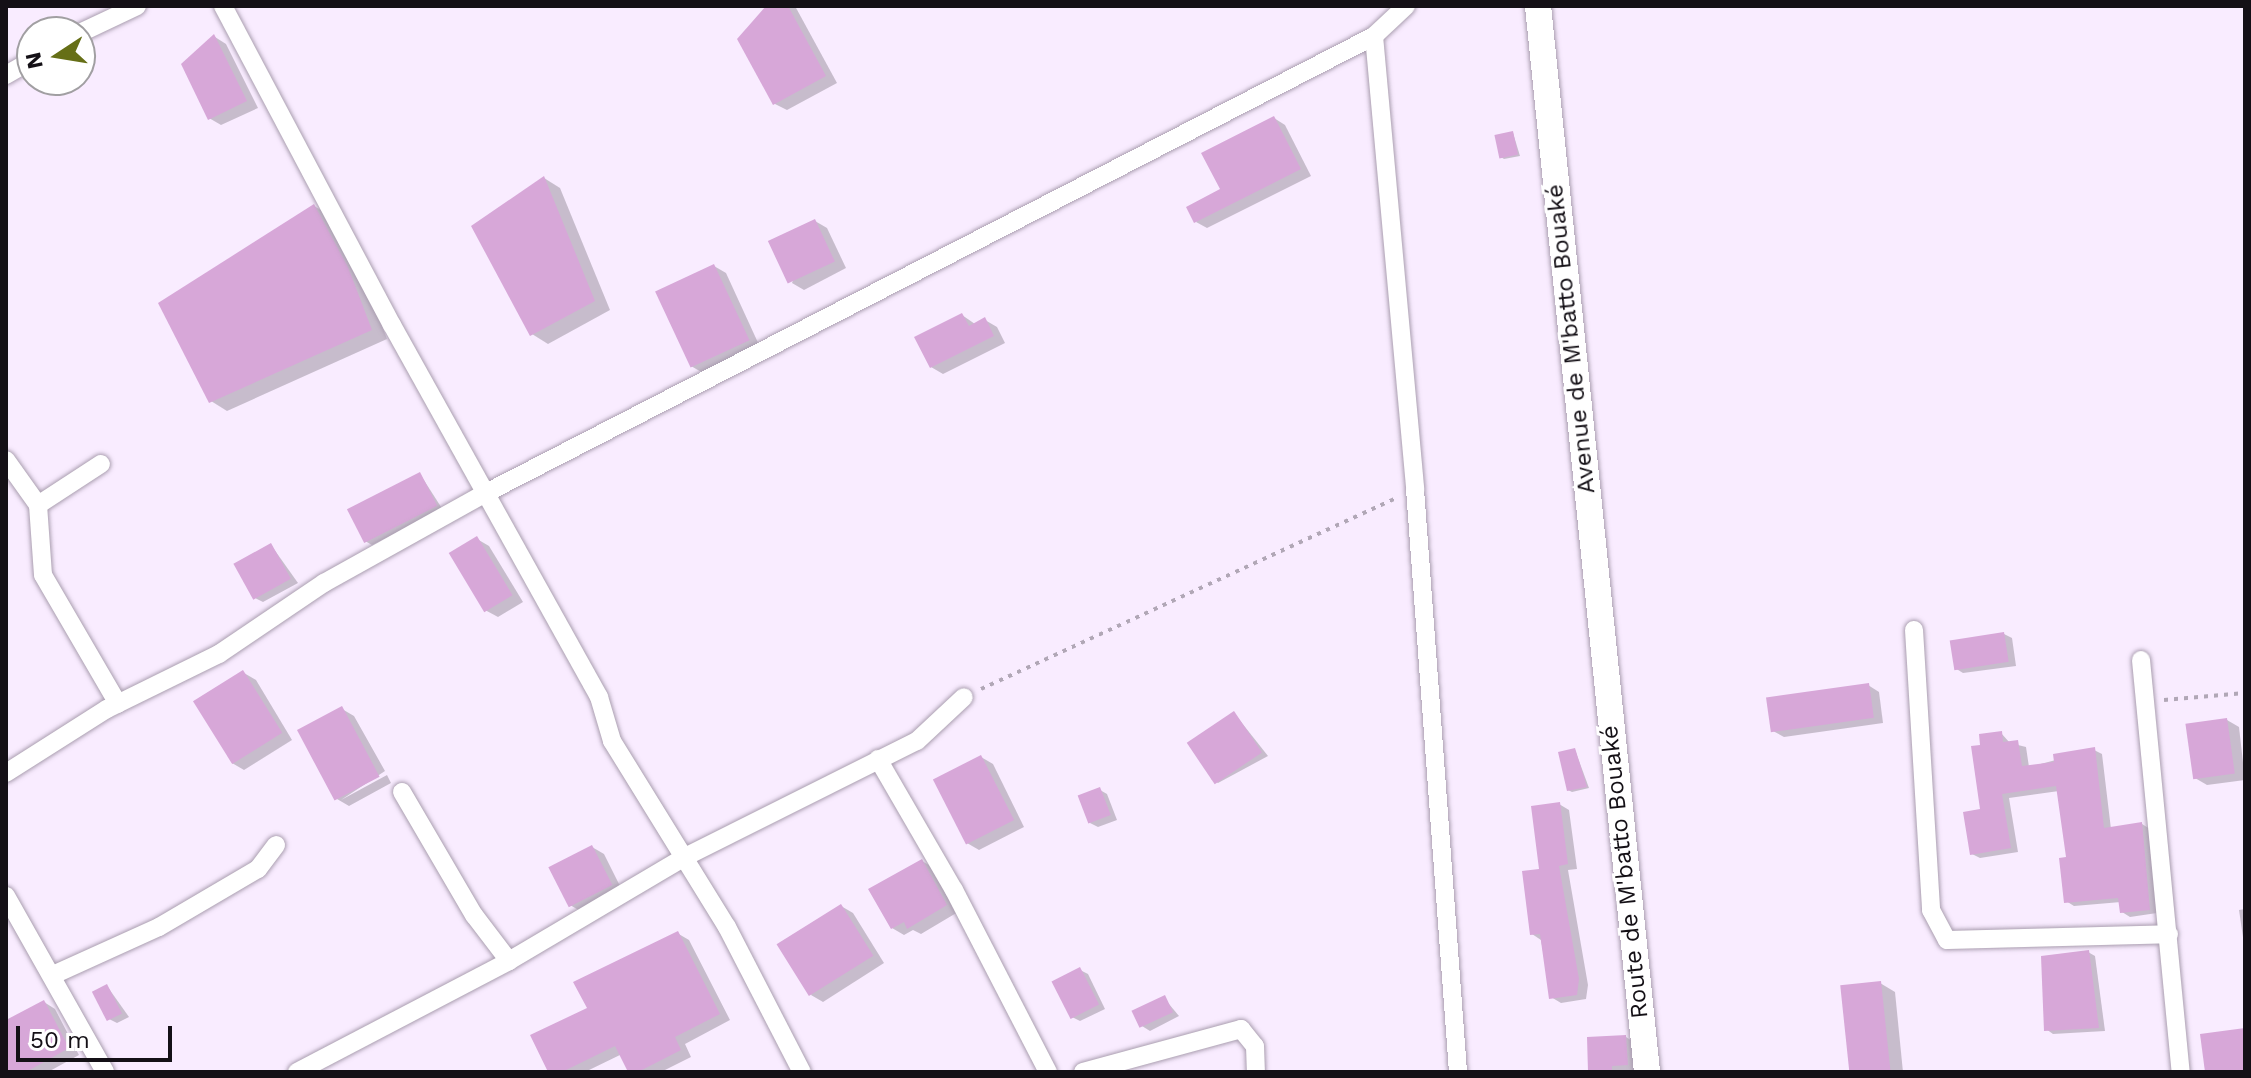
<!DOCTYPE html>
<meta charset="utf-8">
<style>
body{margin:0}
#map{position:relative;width:2251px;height:1078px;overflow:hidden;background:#f9ecff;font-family:"Work Sans",sans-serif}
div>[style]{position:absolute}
.shadow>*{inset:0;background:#0003}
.building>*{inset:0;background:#d7a7d8;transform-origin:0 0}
.path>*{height:4px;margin-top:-2px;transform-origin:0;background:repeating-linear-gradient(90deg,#b1a7b6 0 4px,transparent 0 10px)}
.roads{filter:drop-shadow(0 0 2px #aa9eb0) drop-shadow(0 0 2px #aa9eb0)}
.street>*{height:18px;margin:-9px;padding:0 9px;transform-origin:9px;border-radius:9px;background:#fff}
.secondary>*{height:26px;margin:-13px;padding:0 13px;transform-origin:13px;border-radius:13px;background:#fff}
span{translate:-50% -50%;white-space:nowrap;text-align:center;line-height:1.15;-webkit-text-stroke:6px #fff;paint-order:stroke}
.street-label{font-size:24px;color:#141016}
.frame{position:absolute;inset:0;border:8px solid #141016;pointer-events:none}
.north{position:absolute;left:16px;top:16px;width:80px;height:80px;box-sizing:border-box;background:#fff;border:2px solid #a19fa2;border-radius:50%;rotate:258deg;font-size:22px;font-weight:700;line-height:32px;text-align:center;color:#141016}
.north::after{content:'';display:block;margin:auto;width:28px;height:36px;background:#666f17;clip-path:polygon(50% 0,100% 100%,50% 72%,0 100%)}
.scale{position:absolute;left:16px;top:1026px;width:156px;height:36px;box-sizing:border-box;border:4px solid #141016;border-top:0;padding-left:10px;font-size:24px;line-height:28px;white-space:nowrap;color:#141016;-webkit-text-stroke:6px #fff;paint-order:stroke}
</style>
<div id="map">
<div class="shadow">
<i style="clip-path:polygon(768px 6px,795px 6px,837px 83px,787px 110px,775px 104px)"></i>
<i style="clip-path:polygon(215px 37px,226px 44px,258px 108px,221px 125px,209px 118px)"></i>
<i style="clip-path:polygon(1274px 118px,1285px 125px,1311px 176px,1207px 228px,1196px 222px)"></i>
<i style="clip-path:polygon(1513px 133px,1520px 156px,1504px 159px,1501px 157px)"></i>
<i style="clip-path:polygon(544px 178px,560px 188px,610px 310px,548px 344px,532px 334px)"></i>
<i style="clip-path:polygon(314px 206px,330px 215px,364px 278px,387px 339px,227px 411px,211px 401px)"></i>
<i style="clip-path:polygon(815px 221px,827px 228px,846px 268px,804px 290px,792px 283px)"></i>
<i style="clip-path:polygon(714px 266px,726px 273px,760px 347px,703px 373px,691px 366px)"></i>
<i style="clip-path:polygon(962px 315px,975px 324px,985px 320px,997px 327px,1005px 343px,943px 374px,931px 367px)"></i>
<i style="clip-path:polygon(420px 474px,443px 510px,372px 545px,365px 541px)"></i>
<i style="clip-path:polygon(477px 539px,489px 546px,523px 602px,498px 617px,485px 610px)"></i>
<i style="clip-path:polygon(271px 545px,298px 583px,263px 602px,255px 598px)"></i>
<i style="clip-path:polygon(2004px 634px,2012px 638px,2016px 666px,1963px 673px,1955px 668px)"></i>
<i style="clip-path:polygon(244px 673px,256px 680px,292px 740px,244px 770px,232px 763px)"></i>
<i style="clip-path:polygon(1868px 685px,1879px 692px,1883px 723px,1784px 737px,1773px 731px)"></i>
<i style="clip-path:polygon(342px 709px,354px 716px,385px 771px,341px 800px,387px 775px,391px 783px,349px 806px,337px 799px)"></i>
<i style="clip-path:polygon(1234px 713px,1268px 756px,1218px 783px,1211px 779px)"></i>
<i style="clip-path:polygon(2227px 720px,2239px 727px,2245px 780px,2207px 785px,2195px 778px)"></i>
<i style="clip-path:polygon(2001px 733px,2010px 743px,2026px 747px,2029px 767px,2094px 750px,2102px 754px,2111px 829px,2142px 824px,2150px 829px,2157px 913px,2130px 917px,2122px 912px,2121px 902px,2074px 906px,2066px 901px,2068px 859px,2059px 791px,2009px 798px,2018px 852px,1980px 858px,1972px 854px,1982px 810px,1983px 747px)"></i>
<i style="clip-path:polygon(1575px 750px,1589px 788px,1572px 792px,1568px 790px)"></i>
<i style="clip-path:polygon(981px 757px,993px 764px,1024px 827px,979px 850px,967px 843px)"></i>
<i style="clip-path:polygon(1100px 790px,1107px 794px,1117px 820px,1098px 827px,1090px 823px)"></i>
<i style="clip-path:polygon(1559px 804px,1569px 810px,1577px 869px,1568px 870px,1588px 985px,1586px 999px,1561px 1003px,1551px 997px,1541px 940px,1532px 934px)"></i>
<i style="clip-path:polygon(592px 847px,604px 854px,623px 892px,582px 912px,570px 905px)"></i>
<i style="clip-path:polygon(922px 861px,934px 868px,958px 912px,921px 934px,913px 930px,904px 935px,892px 928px)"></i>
<i style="clip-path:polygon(841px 906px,853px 913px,884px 963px,823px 1002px,811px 995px)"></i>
<i style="clip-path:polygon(2245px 909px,2245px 951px,2239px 910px)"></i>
<i style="clip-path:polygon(677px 933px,689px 940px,730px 1020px,685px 1044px,691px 1057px,661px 1072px,631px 1072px,622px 1054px,585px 1072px,550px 1072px,590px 1009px)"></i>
<i style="clip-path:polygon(2088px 952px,2095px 956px,2105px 1031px,2053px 1034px,2046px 1029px)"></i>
<i style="clip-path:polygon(1080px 970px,1088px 974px,1105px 1009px,1080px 1021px,1072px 1017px,1055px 982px)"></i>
<i style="clip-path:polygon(1880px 983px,1895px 992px,1903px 1072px,1850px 1072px)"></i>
<i style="clip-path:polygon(107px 986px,129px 1017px,117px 1023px,109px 1019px)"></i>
<i style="clip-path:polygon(1164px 998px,1179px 1016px,1150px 1031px,1142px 1026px)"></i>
<i style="clip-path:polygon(44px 1002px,55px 1009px,79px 1055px,48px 1072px,6px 1072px,6px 1023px)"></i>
<i style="clip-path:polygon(1626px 1037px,1637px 1044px,1638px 1070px,1590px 1072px)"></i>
</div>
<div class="building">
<i style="clip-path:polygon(766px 6px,788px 6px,826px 76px,773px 105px,737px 39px)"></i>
<i style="clip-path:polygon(214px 34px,247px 101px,208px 120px,181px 64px)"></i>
<i style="clip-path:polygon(1274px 116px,1301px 169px,1194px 223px,1186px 207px,1220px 189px,1201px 153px)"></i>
<i style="left:1513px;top:131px;width:24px;height:19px;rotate:78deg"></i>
<i style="clip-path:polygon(544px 176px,595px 301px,530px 336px,471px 226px)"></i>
<i style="clip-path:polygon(314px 204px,348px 267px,372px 330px,209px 403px,158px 303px)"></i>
<i style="left:815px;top:219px;width:47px;height:52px;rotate:65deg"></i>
<i style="left:714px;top:264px;width:84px;height:65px;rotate:65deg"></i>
<i style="clip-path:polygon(962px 313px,969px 326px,985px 317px,994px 336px,930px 368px,914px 337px)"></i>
<i style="left:420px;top:472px;width:38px;height:82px;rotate:63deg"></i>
<i style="left:477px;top:536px;width:69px;height:33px;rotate:59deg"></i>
<i style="left:271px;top:543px;width:41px;height:43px;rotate:61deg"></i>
<i style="left:2004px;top:632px;width:30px;height:55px;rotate:81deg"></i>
<i style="left:243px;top:670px;width:74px;height:59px;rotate:58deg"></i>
<i style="left:1869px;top:683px;width:35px;height:104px;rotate:82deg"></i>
<i style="left:342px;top:706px;width:80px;height:51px;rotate:62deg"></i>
<i style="left:1234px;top:711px;width:50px;height:57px;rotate:56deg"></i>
<i style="left:2227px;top:718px;width:56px;height:42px;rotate:82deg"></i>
<i style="clip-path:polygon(2002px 731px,2003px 742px,2018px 740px,2022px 766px,2054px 762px,2053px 754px,2095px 747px,2104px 828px,2142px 822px,2150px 910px,2120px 913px,2118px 898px,2064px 903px,2059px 858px,2066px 857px,2056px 786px,2002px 794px,2011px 848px,1970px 855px,1963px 812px,1980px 809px,1971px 746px,1980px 745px,1979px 734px)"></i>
<i style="clip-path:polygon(1575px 748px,1587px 787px,1567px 791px,1558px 752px)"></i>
<i style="left:981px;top:755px;width:73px;height:54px;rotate:63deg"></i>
<i style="left:1100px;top:787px;width:30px;height:24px;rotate:69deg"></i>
<i style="clip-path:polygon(1560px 802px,1568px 864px,1559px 866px,1579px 979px,1577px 995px,1549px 999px,1540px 934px,1530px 935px,1522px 871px,1539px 869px,1531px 806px)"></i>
<i style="left:592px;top:845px;width:45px;height:49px;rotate:63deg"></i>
<i style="clip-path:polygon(922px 859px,947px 905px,907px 929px,904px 922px,891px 929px,868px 889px)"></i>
<i style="left:841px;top:904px;width:61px;height:76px;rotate:58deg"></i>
<i style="clip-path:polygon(678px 931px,720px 1014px,675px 1037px,681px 1050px,638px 1072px,628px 1072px,615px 1046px,562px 1072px,548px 1072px,530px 1035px,587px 1008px,573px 982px)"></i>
<i style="clip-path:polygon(2089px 950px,2099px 1028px,2044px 1031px,2041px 956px)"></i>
<i style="left:1080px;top:967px;width:42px;height:32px;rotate:63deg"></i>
<i style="left:1881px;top:981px;width:91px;height:41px;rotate:84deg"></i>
<i style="left:107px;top:984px;width:33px;height:17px;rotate:63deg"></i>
<i style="left:1165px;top:995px;width:19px;height:37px;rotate:65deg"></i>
<i style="clip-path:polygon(44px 1000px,69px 1048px,26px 1072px,6px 1072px,6px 1020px)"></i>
<i style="clip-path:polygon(2245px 1028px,2245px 1072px,2205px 1072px,2200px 1034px)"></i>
<i style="clip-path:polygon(1626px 1035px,1628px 1065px,1612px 1066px,1612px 1072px,1588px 1072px,1587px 1037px)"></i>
</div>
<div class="path">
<i style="left:981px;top:689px;width:459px;rotate:-24.7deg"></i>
<i style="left:2164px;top:700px;width:81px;rotate:-4.9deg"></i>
</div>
<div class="roads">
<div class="street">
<i style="left:223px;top:6px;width:361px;rotate:62.1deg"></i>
<i style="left:392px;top:325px;width:426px;rotate:60.9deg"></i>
<i style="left:599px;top:697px;width:46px;rotate:73.5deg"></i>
<i style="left:612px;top:741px;width:219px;rotate:58.3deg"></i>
<i style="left:727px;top:927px;width:163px;rotate:62.7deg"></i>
<i style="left:80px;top:33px;width:63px;rotate:-25.3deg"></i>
<i style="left:1374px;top:36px;width:455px;rotate:84.8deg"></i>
<i style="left:1415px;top:489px;width:585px;rotate:85.78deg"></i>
<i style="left:6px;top:75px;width:30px;rotate:-30deg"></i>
<i style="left:6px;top:460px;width:55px;rotate:54.6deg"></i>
<i style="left:38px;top:505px;width:70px;rotate:85.9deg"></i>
<i style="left:43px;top:575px;width:149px;rotate:59.8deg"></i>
<i style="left:38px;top:505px;width:75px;rotate:-33.1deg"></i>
<i style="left:1914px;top:630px;width:281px;rotate:86.5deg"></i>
<i style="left:1931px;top:910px;width:34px;rotate:62deg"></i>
<i style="left:1947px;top:940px;width:222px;rotate:-1.5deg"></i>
<i style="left:2141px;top:660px;width:414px;rotate:84.5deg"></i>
<i style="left:878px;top:759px;width:151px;rotate:59.9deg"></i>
<i style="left:954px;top:890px;width:205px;rotate:62.7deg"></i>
<i style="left:6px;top:773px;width:120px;rotate:-32.4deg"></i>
<i style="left:107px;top:709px;width:125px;rotate:-26.2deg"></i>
<i style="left:219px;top:654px;width:127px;rotate:-34.1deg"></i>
<i style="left:324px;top:583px;width:185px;rotate:-29.1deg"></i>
<i style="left:486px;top:493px;width:999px;rotate:-27.23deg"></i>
<i style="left:1374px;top:36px;width:44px;rotate:-43.2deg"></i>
<i style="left:402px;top:792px;width:143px;rotate:59.7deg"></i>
<i style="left:474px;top:915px;width:58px;rotate:52.7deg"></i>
<i style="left:6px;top:896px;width:202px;rotate:60.6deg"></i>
<i style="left:53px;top:975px;width:116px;rotate:-24.4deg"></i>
<i style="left:159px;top:927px;width:115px;rotate:-30.4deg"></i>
<i style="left:258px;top:869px;width:30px;rotate:-53deg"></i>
<i style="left:297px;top:1072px;width:239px;rotate:-27.6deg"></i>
<i style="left:509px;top:961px;width:204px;rotate:-30.6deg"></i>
<i style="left:685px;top:857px;width:259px;rotate:-26.6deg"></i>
<i style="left:917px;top:741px;width:64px;rotate:-43.1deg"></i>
<i style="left:1083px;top:1072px;width:164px;rotate:-15.2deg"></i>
<i style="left:1241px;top:1029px;width:22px;rotate:51deg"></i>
<i style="left:1255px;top:1046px;width:26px;rotate:88deg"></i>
</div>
<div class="secondary">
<i style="left:1538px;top:6px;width:1072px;rotate:84.16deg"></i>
</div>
</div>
<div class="street-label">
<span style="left:1571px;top:339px;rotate:-96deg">Avenue de M'batto Bouaké</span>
<span style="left:1625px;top:872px;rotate:-96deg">Route de M'batto Bouaké</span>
</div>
<div class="frame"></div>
<div class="north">N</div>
<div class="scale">50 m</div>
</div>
